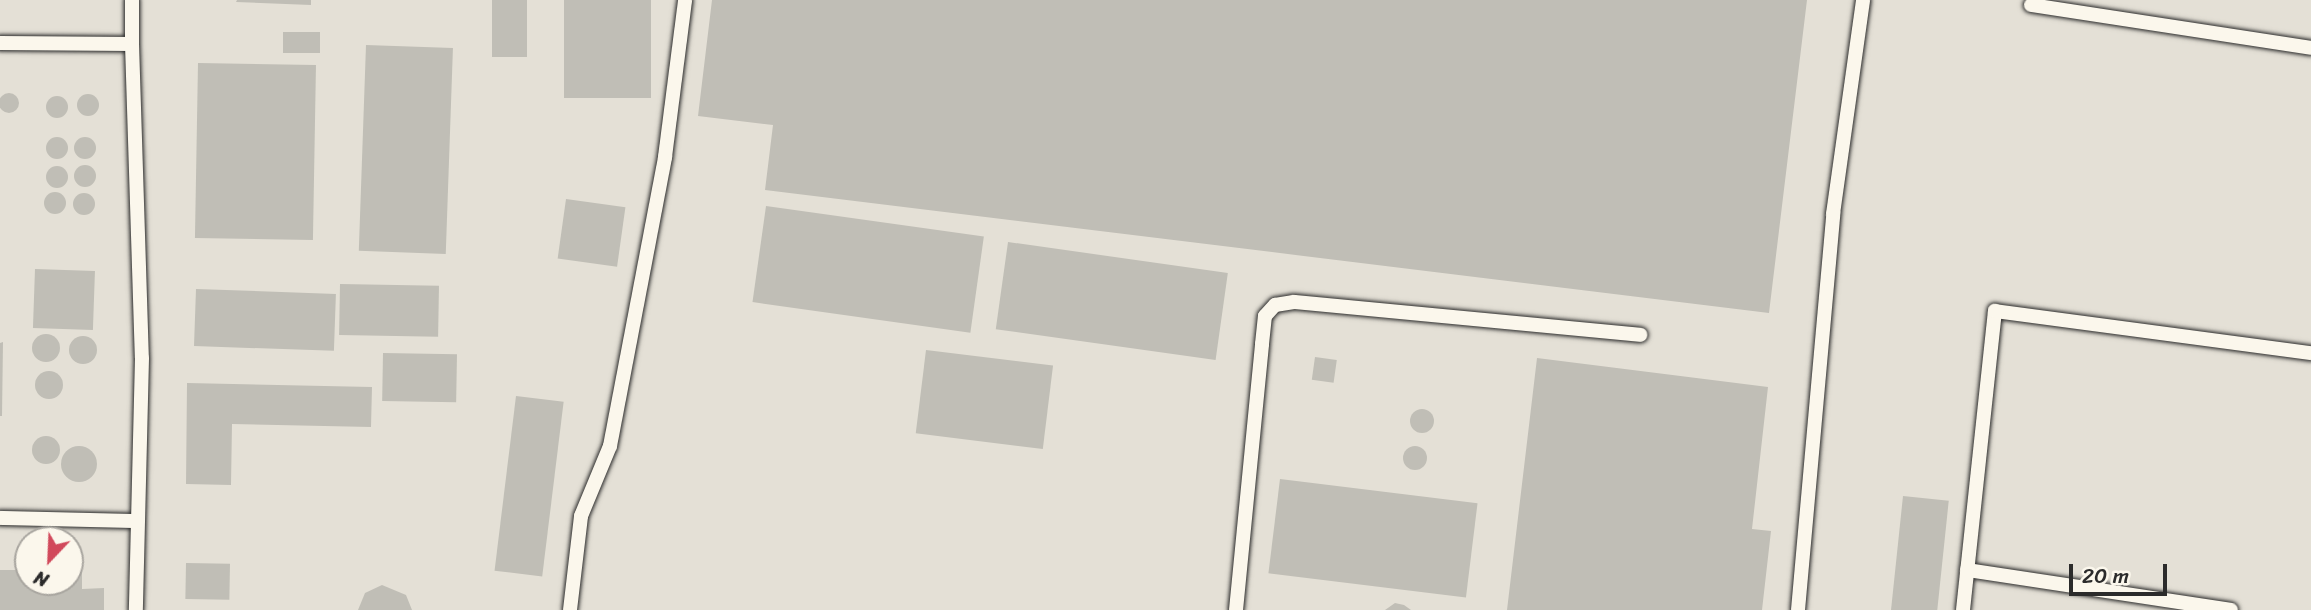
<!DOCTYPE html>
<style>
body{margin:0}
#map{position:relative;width:2311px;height:610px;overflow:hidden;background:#f3efe4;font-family:Sriracha,sans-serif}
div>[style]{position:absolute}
.built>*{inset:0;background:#e4e0d6}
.building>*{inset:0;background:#c0beb6;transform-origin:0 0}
.round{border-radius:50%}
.roads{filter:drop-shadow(0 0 2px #2b2b2b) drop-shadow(0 0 2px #2b2b2b)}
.service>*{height:14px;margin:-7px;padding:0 7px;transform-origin:7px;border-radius:7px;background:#fbf7ec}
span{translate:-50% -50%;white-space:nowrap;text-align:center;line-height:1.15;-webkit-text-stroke:5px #fbf7ec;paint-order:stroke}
.north{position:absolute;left:14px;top:526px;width:70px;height:70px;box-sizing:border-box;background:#fbf7ec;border:2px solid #a8a59f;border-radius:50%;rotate:203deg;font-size:19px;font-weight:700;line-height:28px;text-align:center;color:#2b2b2b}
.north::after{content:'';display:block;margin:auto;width:24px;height:32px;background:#d1495b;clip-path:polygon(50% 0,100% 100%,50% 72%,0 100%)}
.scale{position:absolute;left:2069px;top:564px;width:98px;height:32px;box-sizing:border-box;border:4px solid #2b2b2b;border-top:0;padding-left:9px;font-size:21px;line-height:24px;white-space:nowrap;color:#2b2b2b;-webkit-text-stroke:5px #fbf7ec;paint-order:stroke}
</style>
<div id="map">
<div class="built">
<i style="clip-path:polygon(evenodd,0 0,2311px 0,2311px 610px,0 610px,0 0,28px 540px,70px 540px,70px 582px,28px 582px,28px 540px)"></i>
</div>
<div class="building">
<i style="clip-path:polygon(237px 0,311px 0,311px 5px,236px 2px)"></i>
<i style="left:492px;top:0;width:35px;height:57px"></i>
<i style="left:564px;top:0;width:87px;height:98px"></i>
<i style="clip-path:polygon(712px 0,1807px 0,1769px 313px,765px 190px,773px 125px,698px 116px)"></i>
<i style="left:283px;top:32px;width:37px;height:21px"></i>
<i style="left:366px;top:45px;width:87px;height:206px;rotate:2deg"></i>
<i style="left:198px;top:63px;width:118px;height:175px;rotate:1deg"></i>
<i class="round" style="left:-1px;top:93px;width:20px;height:20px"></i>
<i class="round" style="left:77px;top:94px;width:22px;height:22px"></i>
<i class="round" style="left:46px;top:96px;width:22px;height:22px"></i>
<i class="round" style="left:74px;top:137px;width:22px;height:22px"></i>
<i class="round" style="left:46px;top:137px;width:22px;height:22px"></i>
<i class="round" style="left:74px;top:165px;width:22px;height:22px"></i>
<i class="round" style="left:46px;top:166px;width:22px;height:22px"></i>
<i class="round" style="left:44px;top:192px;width:22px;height:22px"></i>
<i class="round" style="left:73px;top:193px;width:22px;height:22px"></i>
<i style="left:566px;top:199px;width:60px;height:60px;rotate:8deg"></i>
<i style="left:766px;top:206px;width:220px;height:97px;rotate:8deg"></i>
<i style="left:1008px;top:242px;width:222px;height:88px;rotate:8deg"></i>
<i style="left:35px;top:269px;width:60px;height:59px;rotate:2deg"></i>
<i style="left:340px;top:284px;width:99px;height:51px;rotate:1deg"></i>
<i style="left:196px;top:289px;width:140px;height:57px;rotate:2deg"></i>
<i class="round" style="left:32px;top:334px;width:28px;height:28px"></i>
<i class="round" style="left:69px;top:336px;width:28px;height:28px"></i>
<i style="clip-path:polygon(3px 342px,2px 416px,0 416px,0 343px)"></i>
<i style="left:926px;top:350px;width:128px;height:84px;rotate:7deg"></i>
<i style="left:383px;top:353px;width:74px;height:48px;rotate:1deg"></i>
<i style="left:1315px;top:357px;width:22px;height:23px;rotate:8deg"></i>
<i style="clip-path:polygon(1537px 358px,1768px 387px,1752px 529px,1771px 531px,1762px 610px,1507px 610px)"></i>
<i class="round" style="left:35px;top:371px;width:28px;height:28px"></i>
<i style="clip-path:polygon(187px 383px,372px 387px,371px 427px,232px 424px,231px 485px,186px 484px)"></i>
<i style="left:516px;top:396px;width:48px;height:176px;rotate:7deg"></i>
<i class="round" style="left:1410px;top:409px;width:24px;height:24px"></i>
<i class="round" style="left:32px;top:436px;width:28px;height:28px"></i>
<i class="round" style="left:61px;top:446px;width:36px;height:36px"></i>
<i class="round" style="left:1403px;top:446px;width:24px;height:24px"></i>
<i style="left:1280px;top:479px;width:199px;height:95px;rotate:7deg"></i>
<i style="left:1903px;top:496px;width:46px;height:115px;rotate:6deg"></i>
<i style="left:186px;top:563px;width:44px;height:36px;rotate:1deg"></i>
<i style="clip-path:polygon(0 570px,28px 570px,28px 582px,70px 582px,70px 570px,82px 570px,82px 589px,104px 588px,104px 610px,0 610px)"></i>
<i style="clip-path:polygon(382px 585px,406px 595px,412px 610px,358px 610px,365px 593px)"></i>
<i style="clip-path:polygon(1395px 603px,1404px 605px,1411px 610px,1385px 610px)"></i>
</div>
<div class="roads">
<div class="service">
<i style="left:2031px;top:5px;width:283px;rotate:8.7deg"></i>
<i style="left:0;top:43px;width:132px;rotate:0.4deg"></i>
<i style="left:132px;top:44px;width:44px;rotate:-90deg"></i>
<i style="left:132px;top:44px;width:314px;rotate:88.2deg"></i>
<i style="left:142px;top:358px;width:252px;rotate:91.4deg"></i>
<i style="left:0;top:518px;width:137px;rotate:1.3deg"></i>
<i style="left:1967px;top:570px;width:267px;rotate:8.6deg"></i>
<i style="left:570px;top:610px;width:95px;rotate:-83.3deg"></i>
<i style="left:581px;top:516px;width:76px;rotate:-67.5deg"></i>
<i style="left:610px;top:446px;width:294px;rotate:-79.2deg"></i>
<i style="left:665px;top:157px;width:158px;rotate:-82.7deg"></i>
<i style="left:1236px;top:610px;width:267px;rotate:-84.4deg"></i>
<i style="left:1262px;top:344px;width:28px;rotate:-84deg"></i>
<i style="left:1265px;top:316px;width:15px;rotate:-48deg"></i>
<i style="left:1275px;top:305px;width:19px;rotate:-9deg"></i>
<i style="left:1294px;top:302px;width:348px;rotate:5.4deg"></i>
<i style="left:1798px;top:610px;width:398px;rotate:-84.9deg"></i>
<i style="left:1833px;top:214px;width:216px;rotate:-82deg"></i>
<i style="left:1963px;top:610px;width:301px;rotate:-83.9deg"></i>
<i style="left:1995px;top:311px;width:319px;rotate:7.6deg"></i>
</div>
</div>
<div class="north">N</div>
<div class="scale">20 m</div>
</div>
